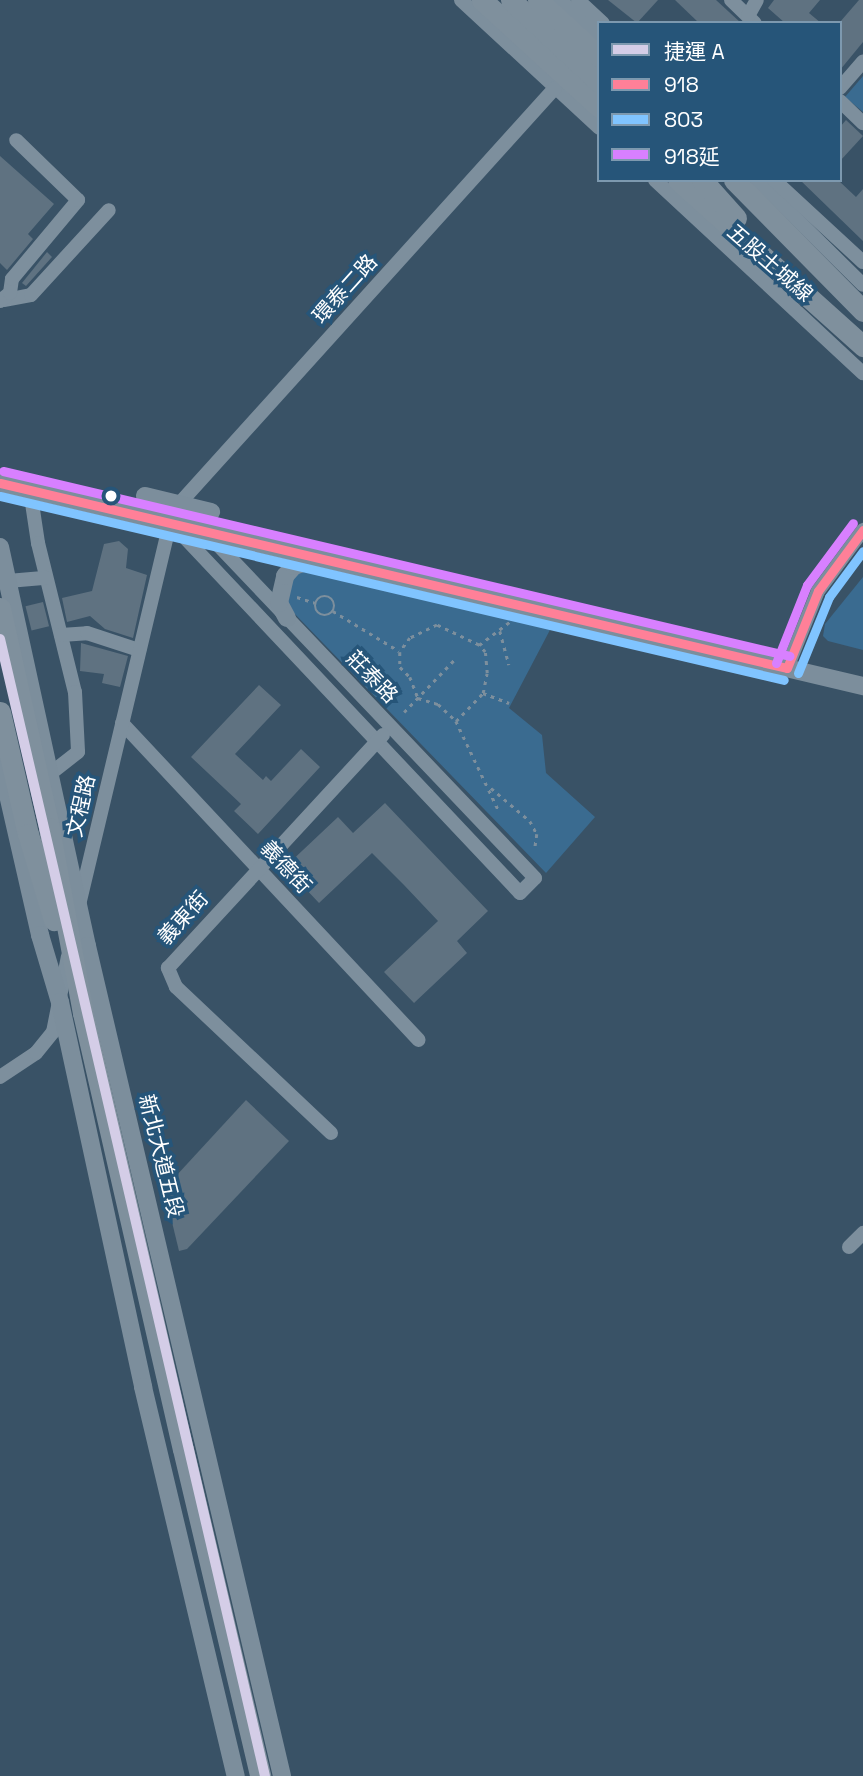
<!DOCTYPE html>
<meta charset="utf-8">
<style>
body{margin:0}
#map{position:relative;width:863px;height:1776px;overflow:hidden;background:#395266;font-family:"Space Grotesk","Noto Sans TC",sans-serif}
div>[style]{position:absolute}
.green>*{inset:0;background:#3a6b90}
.building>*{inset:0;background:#5f7281;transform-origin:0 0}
.path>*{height:2.5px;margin-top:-1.25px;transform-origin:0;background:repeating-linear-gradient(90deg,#7d8f9d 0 3.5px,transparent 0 8.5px)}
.path>.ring{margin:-1.25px;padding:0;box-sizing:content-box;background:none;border:2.5px solid #7d8f9d;border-radius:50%}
.minor>*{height:14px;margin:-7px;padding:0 7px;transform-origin:7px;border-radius:7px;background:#7d8f9d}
.major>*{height:18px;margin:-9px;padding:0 9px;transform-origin:9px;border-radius:9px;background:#7c8e9c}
.highway>*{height:21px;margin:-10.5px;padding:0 10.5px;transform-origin:10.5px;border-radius:10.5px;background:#7f909d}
.highway-bridge>*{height:21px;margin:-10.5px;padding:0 10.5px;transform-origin:10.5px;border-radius:10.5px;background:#7f909d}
.bus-1>*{height:9px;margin:-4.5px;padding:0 4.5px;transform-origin:4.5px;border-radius:4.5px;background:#ff8098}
.bus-2>*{height:9px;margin:-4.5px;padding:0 4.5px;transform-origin:4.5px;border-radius:4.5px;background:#80c4ff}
.bus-3>*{height:9px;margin:-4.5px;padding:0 4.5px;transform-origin:4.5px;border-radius:4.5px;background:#d880ff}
.metro-1>*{height:10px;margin:-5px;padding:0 5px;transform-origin:5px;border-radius:5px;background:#d4cde7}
.dots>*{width:19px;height:19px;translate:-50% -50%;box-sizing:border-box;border:4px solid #265579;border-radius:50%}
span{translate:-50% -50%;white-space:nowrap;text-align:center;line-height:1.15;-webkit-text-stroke:7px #265579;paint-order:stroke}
.street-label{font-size:21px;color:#fff}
.legend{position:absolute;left:597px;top:21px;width:245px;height:161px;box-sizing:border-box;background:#265579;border:2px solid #7d99af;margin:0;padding:9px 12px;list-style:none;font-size:21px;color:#fff}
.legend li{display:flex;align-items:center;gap:14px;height:35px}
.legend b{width:35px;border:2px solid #7d99af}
</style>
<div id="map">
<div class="green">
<i style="clip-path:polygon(863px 76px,863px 112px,845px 97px)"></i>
<i style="clip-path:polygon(303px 569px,551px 628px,509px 708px,542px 735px,546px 773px,595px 817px,546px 873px,291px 610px,286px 601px,291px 576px)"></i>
<i style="clip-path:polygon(863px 577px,863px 650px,828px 641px,823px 636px,825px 624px)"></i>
</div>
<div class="building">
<i style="clip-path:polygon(608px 0,658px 0,637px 23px)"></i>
<i style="clip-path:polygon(675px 0,716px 0,741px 23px,699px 23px)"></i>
<i style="clip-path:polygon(774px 0,820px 0,809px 13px,821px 23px,785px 23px,768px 8px)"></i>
<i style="clip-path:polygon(859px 0,863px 0,863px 42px,840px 70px,840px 22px)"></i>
<i style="clip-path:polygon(846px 120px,863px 136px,840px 161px,840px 127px)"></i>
<i style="clip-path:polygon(0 156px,54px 204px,28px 234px,33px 239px,7px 270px,0 263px)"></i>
<i style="clip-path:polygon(800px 180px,838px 180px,856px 197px,863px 189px,863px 241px)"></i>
<i style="clip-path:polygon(47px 252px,52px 257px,26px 286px,22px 283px)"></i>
<i style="clip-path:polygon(119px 541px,128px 549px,126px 568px,147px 575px,133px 638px,105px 629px,90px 616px,67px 622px,62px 598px,92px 591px,104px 544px)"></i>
<i style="left:43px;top:602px;width:25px;height:18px;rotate:76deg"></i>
<i style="clip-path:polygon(81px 643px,128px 656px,120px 687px,102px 683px,104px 674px,80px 671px)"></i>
<i style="clip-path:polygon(259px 685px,281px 705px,235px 754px,263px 780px,266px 776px,271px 781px,301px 749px,320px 767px,258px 834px,234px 811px,241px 804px,191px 757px)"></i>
<i style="clip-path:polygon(385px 803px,488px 911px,457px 941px,467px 953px,414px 1003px,384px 972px,438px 921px,404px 885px,372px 853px,319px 903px,285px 867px,338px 817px,353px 833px)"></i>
<i style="clip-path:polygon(246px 1100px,289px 1141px,187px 1249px,179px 1251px,164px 1189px)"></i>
</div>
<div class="path">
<i class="ring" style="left:315px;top:596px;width:17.5px;height:17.5px"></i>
<i style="left:297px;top:597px;width:19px;rotate:18deg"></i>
<i style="left:333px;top:611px;width:77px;rotate:31.2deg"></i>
<i style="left:500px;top:631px;width:35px;rotate:75deg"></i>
<i style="left:479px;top:645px;width:47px;rotate:-154.5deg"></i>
<i style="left:437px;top:625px;width:30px;rotate:154deg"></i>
<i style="left:410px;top:638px;width:17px;rotate:126deg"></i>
<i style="left:400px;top:652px;width:15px;rotate:90deg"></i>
<i style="left:400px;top:667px;width:14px;rotate:45deg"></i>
<i style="left:410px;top:677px;width:22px;rotate:69deg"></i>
<i style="left:418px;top:698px;width:21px;rotate:17deg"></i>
<i style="left:438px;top:704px;width:25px;rotate:43deg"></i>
<i style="left:456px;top:721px;width:100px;rotate:64.5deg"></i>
<i style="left:483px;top:693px;width:28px;rotate:21deg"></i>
<i style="left:404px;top:712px;width:74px;rotate:-46.1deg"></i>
<i style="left:456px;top:721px;width:39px;rotate:-46deg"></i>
<i style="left:483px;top:693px;width:20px;rotate:-79deg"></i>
<i style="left:487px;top:673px;width:21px;rotate:-95deg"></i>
<i style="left:485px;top:652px;width:9px;rotate:-131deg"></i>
<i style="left:479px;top:645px;width:41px;rotate:-37.1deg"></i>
<i style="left:491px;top:788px;width:51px;rotate:40.2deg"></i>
<i style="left:530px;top:821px;width:15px;rotate:62deg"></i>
<i style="left:537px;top:834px;width:15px;rotate:98deg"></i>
</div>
<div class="minor">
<i style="left:461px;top:0;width:188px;rotate:42.8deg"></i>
<i style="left:560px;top:0;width:52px;rotate:41.9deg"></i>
<i style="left:578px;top:0;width:34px;rotate:43deg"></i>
<i style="left:731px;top:0;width:33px;rotate:44deg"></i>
<i style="left:748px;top:16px;width:18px;rotate:-61deg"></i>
<i style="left:840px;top:88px;width:35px;rotate:-49deg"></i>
<i style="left:840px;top:101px;width:32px;rotate:44deg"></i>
<i style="left:655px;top:180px;width:284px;rotate:42.9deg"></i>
<i style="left:757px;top:180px;width:149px;rotate:44.7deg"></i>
<i style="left:774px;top:180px;width:121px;rotate:42.7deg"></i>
<i style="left:5px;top:300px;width:26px;rotate:-11deg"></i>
<i style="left:31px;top:295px;width:115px;rotate:-47.5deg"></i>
<i style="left:0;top:301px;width:13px;rotate:-39deg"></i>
<i style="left:10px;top:293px;width:14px;rotate:-82deg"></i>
<i style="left:12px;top:279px;width:103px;rotate:-50.1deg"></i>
<i style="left:78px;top:200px;width:86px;rotate:-135.9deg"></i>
<i style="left:30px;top:490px;width:54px;rotate:81.4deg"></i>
<i style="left:38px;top:543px;width:154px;rotate:76.1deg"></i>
<i style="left:75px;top:692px;width:60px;rotate:87.1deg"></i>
<i style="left:78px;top:752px;width:36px;rotate:142deg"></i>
<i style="left:170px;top:522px;width:510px;rotate:46.67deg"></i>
<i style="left:520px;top:893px;width:21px;rotate:-45deg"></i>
<i style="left:535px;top:878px;width:516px;rotate:-133.59deg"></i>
<i style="left:8px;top:581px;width:38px;rotate:-5deg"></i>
<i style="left:61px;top:635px;width:26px;rotate:-4deg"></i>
<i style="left:87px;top:633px;width:55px;rotate:18.1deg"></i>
<i style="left:787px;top:668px;width:83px;rotate:-68.1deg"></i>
<i style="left:818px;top:591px;width:76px;rotate:-53.6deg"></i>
<i style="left:122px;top:723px;width:434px;rotate:46.9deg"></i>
<i style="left:79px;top:905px;width:394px;rotate:-76.6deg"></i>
<i style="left:170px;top:522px;width:20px;rotate:-63deg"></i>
<i style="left:179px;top:504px;width:561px;rotate:-47.89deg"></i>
<i style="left:0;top:1077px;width:43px;rotate:-33.7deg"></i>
<i style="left:36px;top:1053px;width:27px;rotate:-51deg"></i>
<i style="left:53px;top:1032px;width:77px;rotate:-78.8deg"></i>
<i style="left:331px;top:1133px;width:213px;rotate:-136.7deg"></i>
<i style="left:176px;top:987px;width:21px;rotate:-113deg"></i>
<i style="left:168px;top:968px;width:317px;rotate:-47.3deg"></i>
<i style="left:849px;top:1247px;width:20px;rotate:-45deg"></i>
</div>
<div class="major">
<i style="left:0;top:483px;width:887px;rotate:13.24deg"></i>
<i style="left:145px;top:496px;width:68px;rotate:13.6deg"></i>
<i style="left:0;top:547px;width:408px;rotate:77.7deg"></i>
<i style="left:87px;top:946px;width:853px;rotate:76.78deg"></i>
<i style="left:287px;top:618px;width:17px;rotate:-118deg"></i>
<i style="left:279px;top:603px;width:28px;rotate:-77deg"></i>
<i style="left:285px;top:576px;width:13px;rotate:-48deg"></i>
<i style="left:294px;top:566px;width:24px;rotate:-19deg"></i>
<i style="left:0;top:760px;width:180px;rotate:77.1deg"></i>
<i style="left:40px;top:935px;width:70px;rotate:73.4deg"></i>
<i style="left:60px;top:1002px;width:394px;rotate:77.8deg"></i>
<i style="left:143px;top:1387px;width:400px;rotate:76.6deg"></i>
</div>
<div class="highway">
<i style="left:482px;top:0;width:159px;rotate:42.4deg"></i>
<i style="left:511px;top:0;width:120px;rotate:43deg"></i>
<i style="left:538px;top:0;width:83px;rotate:42.6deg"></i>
<i style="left:678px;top:180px;width:249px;rotate:41.9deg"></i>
<i style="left:702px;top:180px;width:51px;rotate:48.2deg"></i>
<i style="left:734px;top:180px;width:184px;rotate:45.4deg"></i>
<i style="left:183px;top:1449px;width:336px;rotate:76.7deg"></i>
</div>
<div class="highway-bridge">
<i style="left:0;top:608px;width:225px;rotate:77.4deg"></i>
<i style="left:49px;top:828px;width:188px;rotate:79.6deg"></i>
<i style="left:83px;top:1013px;width:447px;rotate:77.1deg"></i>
<i style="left:0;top:712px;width:125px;rotate:77.1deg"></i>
<i style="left:28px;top:834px;width:90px;rotate:73.2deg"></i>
</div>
<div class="bus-1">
<i style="left:0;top:483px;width:808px;rotate:13.23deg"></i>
<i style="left:787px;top:668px;width:83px;rotate:-68.1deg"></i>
<i style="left:818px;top:591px;width:76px;rotate:-53.6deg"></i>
</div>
<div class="bus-2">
<i style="left:0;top:496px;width:805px;rotate:13.21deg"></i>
<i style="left:798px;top:673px;width:82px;rotate:-67.8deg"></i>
<i style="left:829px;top:597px;width:57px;rotate:-53.5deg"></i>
</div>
<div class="bus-3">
<i style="left:3px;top:471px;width:808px;rotate:13.23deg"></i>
<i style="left:776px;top:663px;width:84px;rotate:-68.3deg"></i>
<i style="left:807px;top:585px;width:77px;rotate:-53.4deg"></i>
</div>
<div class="metro-1">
<i style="left:0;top:639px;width:1167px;rotate:76.88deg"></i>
</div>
<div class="dots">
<i style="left:111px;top:496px;background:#fff"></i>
</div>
<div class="street-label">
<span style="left:770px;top:263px;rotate:41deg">五股土城線</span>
<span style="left:345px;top:289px;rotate:-48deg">環泰二路</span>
<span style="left:372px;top:677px;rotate:46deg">莊泰路</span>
<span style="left:81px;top:806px;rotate:-77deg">文程路</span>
<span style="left:286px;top:867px;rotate:47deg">義德街</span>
<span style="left:183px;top:918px;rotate:-48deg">義東街</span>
<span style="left:161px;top:1156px;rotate:76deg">新北大道五段</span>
</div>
<ul class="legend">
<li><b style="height:9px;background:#d4cde7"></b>捷運 A</li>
<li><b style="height:9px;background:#ff8098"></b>918</li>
<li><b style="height:9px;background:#80c4ff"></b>803</li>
<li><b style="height:9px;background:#d880ff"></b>918延</li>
</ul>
</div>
